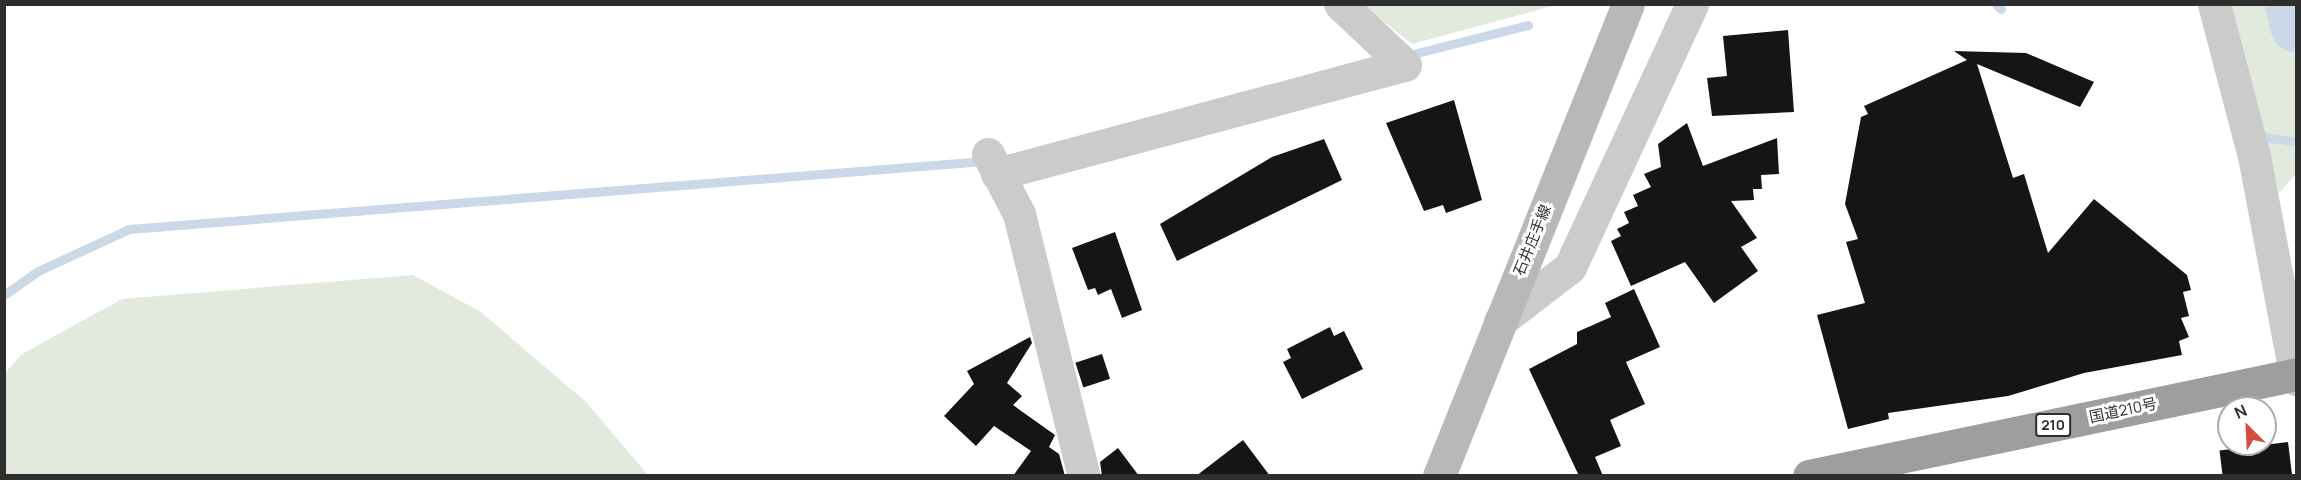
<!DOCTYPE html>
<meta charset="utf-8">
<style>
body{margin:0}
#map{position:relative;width:2301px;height:480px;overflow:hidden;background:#fff;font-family:Manrope,"Noto Sans JP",sans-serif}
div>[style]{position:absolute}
.green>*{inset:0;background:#e2eadd}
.stream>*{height:9px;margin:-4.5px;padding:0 4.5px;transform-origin:4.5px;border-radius:4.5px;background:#cad8e8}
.river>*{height:52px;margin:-26px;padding:0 26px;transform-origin:26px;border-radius:26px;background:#cad8e8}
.building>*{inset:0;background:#151515;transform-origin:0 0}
.minor>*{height:33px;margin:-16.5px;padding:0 16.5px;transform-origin:16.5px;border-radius:16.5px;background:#cbcbcb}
.secondary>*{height:33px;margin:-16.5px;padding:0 16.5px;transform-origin:16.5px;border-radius:16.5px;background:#b8b8b8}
.trunk>*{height:33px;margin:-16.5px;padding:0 16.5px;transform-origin:16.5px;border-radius:16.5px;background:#9e9e9e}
span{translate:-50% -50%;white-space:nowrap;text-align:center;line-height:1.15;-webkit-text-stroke:6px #fff;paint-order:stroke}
.shield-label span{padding:2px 4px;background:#fff;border:2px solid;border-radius:4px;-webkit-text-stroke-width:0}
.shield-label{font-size:14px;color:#2e2e2e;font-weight:700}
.street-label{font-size:15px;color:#2e2e2e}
.frame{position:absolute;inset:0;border:6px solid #2e2e2e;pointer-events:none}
.north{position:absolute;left:2217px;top:396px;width:60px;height:60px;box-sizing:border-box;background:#fff;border:2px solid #ababab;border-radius:50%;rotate:336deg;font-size:16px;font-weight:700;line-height:24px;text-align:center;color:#2e2e2e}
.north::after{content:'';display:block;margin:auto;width:21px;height:27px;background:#d34d41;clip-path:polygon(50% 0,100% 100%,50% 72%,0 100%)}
</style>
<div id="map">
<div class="green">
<i style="clip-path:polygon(1363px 5px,1556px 5px,1412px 44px)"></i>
<i style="clip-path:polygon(2226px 5px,2296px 5px,2296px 174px,2279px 193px)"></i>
<i style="clip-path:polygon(413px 275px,481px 312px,586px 402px,648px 475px,5px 475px,5px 373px,22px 354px,122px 299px)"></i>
</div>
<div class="stream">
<i style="left:1996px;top:4px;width:7px;rotate:45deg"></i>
<i style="left:1405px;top:56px;width:127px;rotate:-14.1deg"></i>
<i style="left:2259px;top:136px;width:37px;rotate:9deg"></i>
<i style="left:4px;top:295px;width:42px;rotate:-35.2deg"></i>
<i style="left:38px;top:271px;width:100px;rotate:-24.8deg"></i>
<i style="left:129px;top:229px;width:858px;rotate:-4.55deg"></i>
</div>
<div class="river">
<i style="left:2291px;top:4px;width:23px;rotate:77deg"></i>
</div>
<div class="building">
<i style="clip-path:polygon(1788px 30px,1794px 112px,1712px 116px,1707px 78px,1727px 76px,1723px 36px)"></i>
<i style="clip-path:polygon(1954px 51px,2026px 53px,2094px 82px,2080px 107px,1977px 64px,2013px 178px,2024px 174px,2048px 253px,2094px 199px,2187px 275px,2191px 290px,2183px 292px,2189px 316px,2181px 318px,2189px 337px,2179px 341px,2182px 355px,2084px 373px,2008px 396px,1888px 413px,1889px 419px,1848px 429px,1817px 315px,1865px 303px,1846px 242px,1858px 239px,1845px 204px,1861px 117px,1868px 114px,1864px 106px,1967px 60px)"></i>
<i style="clip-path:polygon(1454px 100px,1482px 200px,1446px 213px,1443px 205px,1424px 211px,1386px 123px)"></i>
<i style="clip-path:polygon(1687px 123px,1703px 166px,1777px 138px,1779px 174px,1761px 175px,1762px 189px,1753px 189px,1754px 200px,1731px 201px,1757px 238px,1741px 247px,1758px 271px,1714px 303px,1685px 262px,1631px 286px,1611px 241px,1621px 236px,1617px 229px,1629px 223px,1624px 212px,1638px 206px,1633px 195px,1651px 187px,1644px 174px,1661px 167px,1658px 144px)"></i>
<i style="clip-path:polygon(1324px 139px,1342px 180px,1177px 261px,1160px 224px,1272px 157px)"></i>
<i style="clip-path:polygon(1115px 232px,1142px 310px,1122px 318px,1111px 289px,1098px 295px,1095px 288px,1088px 290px,1072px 248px)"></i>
<i style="clip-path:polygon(1634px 289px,1660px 347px,1626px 362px,1645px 404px,1610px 420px,1621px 446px,1595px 457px,1603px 476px,1579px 476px,1529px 369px,1577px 344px,1577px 332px,1611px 317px,1605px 303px)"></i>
<i style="clip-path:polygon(1330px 327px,1334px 336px,1344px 331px,1363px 369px,1302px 399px,1283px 362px,1291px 358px,1287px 349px)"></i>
<i style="clip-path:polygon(1030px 337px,1032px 343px,1007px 383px,1022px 396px,1013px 405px,1055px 435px,1049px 447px,1059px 454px,1065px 476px,1013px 476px,1031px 451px,994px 426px,976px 446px,944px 416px,974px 384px,967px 371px)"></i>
<i style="left:1102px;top:354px;width:26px;height:28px;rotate:72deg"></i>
<i style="clip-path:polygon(1243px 440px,1270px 476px,1196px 476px)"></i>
<i style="left:2288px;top:442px;width:34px;height:69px;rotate:83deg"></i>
<i style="clip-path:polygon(1118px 448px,1139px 476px,1102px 476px,1100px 462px)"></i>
</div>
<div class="minor">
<i style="left:2214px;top:4px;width:157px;rotate:75.3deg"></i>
<i style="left:2254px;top:156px;width:227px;rotate:79.3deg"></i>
<i style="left:988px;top:154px;width:68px;rotate:62.7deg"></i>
<i style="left:1019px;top:214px;width:270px;rotate:76.1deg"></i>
<i style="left:997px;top:174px;width:422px;rotate:-15deg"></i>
<i style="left:1405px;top:65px;width:89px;rotate:-136.8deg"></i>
<i style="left:1500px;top:321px;width:88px;rotate:-37.6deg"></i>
<i style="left:1570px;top:267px;width:290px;rotate:-65.1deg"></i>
</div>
<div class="secondary">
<i style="left:1439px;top:476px;width:508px;rotate:-68.18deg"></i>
</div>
<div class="trunk">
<i style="left:1809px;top:476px;width:498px;rotate:-11.8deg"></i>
</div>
<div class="shield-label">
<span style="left:2053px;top:425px">210</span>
</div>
<div class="street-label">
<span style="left:1532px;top:240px;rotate:-68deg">石井庄手線</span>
<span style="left:2123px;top:410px;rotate:-12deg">国道210号</span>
</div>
<div class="frame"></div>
<div class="north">N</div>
</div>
